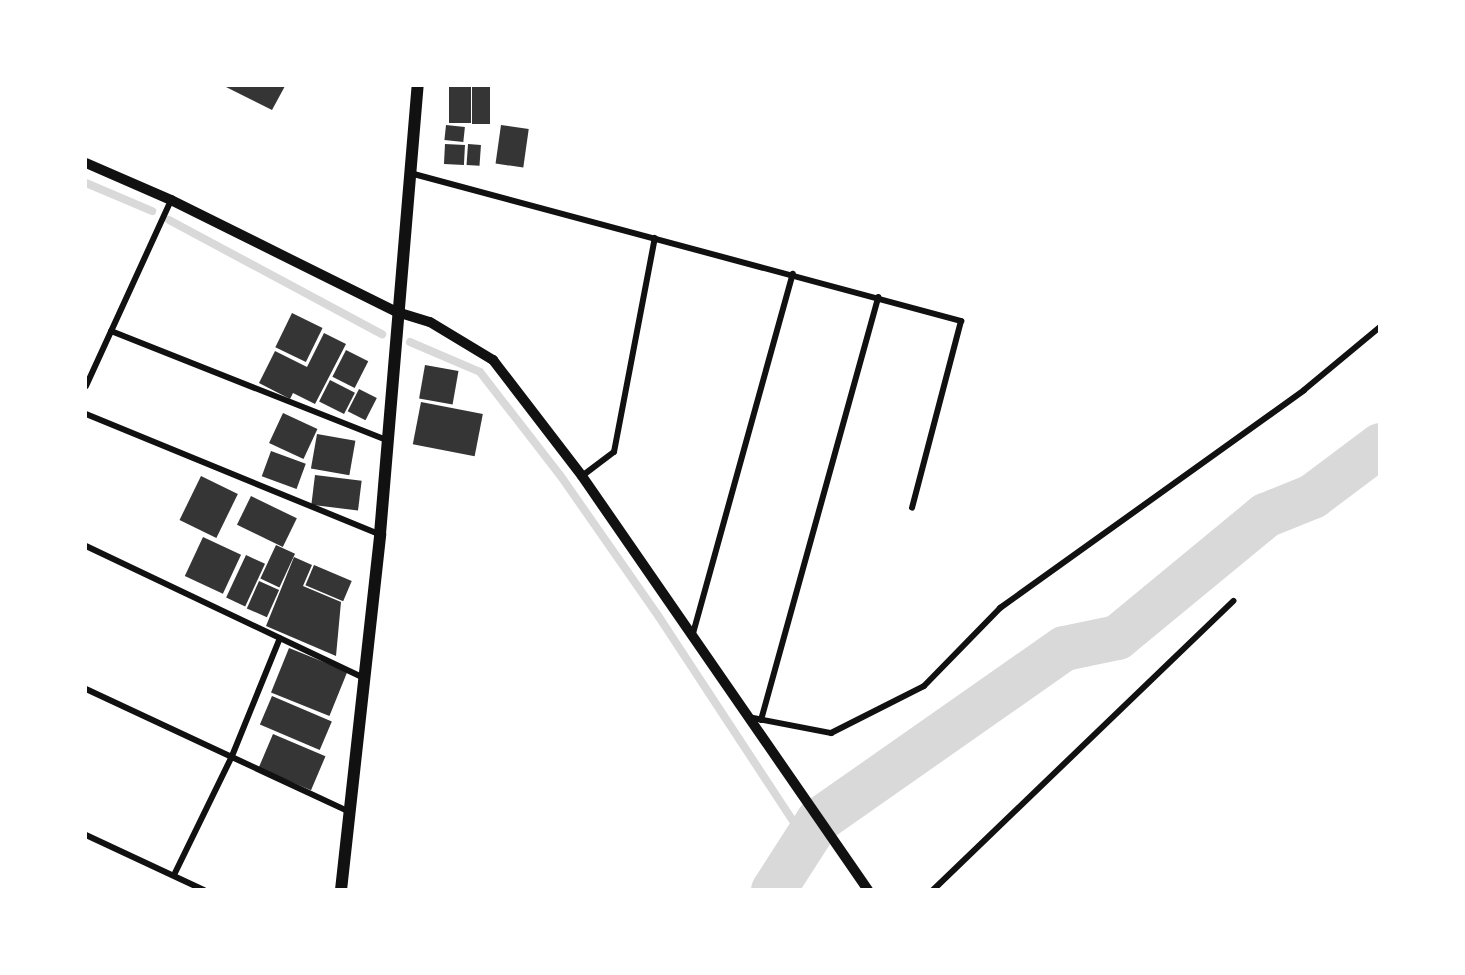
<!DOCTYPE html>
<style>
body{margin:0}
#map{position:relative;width:1465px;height:975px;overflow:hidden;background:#fff;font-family:"Golos Text",sans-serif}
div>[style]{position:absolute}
.stream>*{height:8px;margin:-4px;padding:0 4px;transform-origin:4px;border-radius:4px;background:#d9d9d9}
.river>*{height:45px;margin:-22.5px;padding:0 22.5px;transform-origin:22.5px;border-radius:22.5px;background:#d9d9d9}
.building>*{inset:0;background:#353535;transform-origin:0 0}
.minor>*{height:6px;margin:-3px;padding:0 3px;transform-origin:3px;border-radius:3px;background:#111}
.tertiary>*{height:10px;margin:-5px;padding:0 5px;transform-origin:5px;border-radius:5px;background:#111}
.secondary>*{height:12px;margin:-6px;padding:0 6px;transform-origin:6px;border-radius:6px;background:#111}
span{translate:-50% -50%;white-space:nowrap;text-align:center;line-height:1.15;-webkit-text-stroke:5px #fff;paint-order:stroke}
.frame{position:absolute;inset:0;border:87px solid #fff;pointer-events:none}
</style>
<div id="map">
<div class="stream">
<i style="left:86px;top:183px;width:72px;rotate:23deg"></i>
<i style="left:169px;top:220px;width:242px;rotate:28.2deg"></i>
<i style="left:410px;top:342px;width:76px;rotate:23.2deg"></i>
<i style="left:480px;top:372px;width:130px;rotate:52.2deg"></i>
<i style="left:560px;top:475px;width:173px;rotate:55.1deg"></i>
<i style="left:659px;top:617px;width:266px;rotate:56.7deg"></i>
</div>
<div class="river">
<i style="left:773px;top:890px;width:83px;rotate:-57.3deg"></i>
<i style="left:818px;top:820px;width:300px;rotate:-35deg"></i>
<i style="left:1064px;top:648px;width:54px;rotate:-11.7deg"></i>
<i style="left:1117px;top:637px;width:192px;rotate:-39.5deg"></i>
<i style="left:1265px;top:515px;width:51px;rotate:-22deg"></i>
<i style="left:1312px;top:496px;width:85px;rotate:-36.9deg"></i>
</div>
<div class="building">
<i style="clip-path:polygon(224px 86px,285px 86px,272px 110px)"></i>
<i style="left:449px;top:86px;width:22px;height:37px"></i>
<i style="left:472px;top:86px;width:18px;height:38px"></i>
<i style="left:446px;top:125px;width:19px;height:15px;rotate:6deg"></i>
<i style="left:501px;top:125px;width:28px;height:39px;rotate:8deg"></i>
<i style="left:445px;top:144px;width:20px;height:20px;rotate:3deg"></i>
<i style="left:468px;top:144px;width:13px;height:21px;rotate:4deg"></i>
<i style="left:292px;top:313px;width:34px;height:38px;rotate:26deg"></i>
<i style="clip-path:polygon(324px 333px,346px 344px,315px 404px,293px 393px,290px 399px,259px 383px,275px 351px,307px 367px)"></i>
<i style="left:346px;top:350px;width:25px;height:30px;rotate:27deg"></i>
<i style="left:425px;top:365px;width:34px;height:34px;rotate:10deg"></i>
<i style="left:330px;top:380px;width:28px;height:24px;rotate:27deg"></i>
<i style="left:359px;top:389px;width:20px;height:25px;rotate:27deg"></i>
<i style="left:421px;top:402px;width:63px;height:43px;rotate:11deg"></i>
<i style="left:283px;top:413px;width:38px;height:33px;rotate:25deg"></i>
<i style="left:317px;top:434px;width:39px;height:35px;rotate:10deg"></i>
<i style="left:271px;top:451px;width:37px;height:27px;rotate:20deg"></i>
<i style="left:315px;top:475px;width:47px;height:30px;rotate:7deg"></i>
<i style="left:201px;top:476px;width:41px;height:49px;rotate:26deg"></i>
<i style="left:251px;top:496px;width:51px;height:32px;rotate:26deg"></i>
<i style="left:203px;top:537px;width:42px;height:43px;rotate:25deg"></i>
<i style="left:276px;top:545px;width:21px;height:37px;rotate:25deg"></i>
<i style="left:246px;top:555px;width:21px;height:47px;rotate:25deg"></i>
<i style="clip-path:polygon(294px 557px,312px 565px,303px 586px,341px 602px,336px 656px,266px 626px)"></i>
<i style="left:314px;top:565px;width:41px;height:22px;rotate:23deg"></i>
<i style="left:259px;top:581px;width:22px;height:30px;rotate:24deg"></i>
<i style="left:289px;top:648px;width:63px;height:48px;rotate:22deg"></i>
<i style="left:272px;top:696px;width:65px;height:31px;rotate:23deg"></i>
<i style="left:273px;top:734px;width:57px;height:37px;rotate:23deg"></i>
</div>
<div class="minor">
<i style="left:410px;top:173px;width:571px;rotate:15.03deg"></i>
<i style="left:961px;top:321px;width:193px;rotate:104.7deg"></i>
<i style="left:111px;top:331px;width:297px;rotate:21.6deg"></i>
<i style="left:86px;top:386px;width:205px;rotate:-65.4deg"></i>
<i style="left:86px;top:414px;width:317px;rotate:22.3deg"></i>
<i style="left:582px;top:476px;width:40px;rotate:-37deg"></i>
<i style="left:614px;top:452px;width:218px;rotate:-79.2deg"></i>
<i style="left:86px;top:546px;width:306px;rotate:25.4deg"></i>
<i style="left:692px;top:637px;width:377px;rotate:-74.5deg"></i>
<i style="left:86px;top:689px;width:289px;rotate:25deg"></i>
<i style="left:748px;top:717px;width:85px;rotate:10.9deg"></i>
<i style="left:831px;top:733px;width:104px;rotate:-26.8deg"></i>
<i style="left:924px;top:686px;width:109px;rotate:-45.7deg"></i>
<i style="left:1000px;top:608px;width:374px;rotate:-35.6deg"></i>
<i style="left:1304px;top:390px;width:99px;rotate:-39.7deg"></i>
<i style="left:761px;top:720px;width:439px;rotate:-74.5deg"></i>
<i style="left:86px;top:835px;width:130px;rotate:25deg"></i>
<i style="left:174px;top:875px;width:132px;rotate:-64deg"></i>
<i style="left:232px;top:756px;width:127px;rotate:-67.9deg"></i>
<i style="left:933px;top:890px;width:417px;rotate:-43.9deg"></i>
</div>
<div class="tertiary">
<i style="left:86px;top:163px;width:93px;rotate:23.5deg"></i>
<i style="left:171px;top:200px;width:252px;rotate:26.4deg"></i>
<i style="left:397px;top:312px;width:34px;rotate:17deg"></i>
<i style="left:430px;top:322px;width:74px;rotate:31.1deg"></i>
<i style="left:493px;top:360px;width:146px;rotate:52.5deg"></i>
<i style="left:582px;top:476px;width:503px;rotate:55.36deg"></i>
</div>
<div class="secondary">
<i style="left:341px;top:890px;width:358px;rotate:-83.7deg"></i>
<i style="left:380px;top:534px;width:450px;rotate:-85.2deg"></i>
</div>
<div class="frame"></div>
</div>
